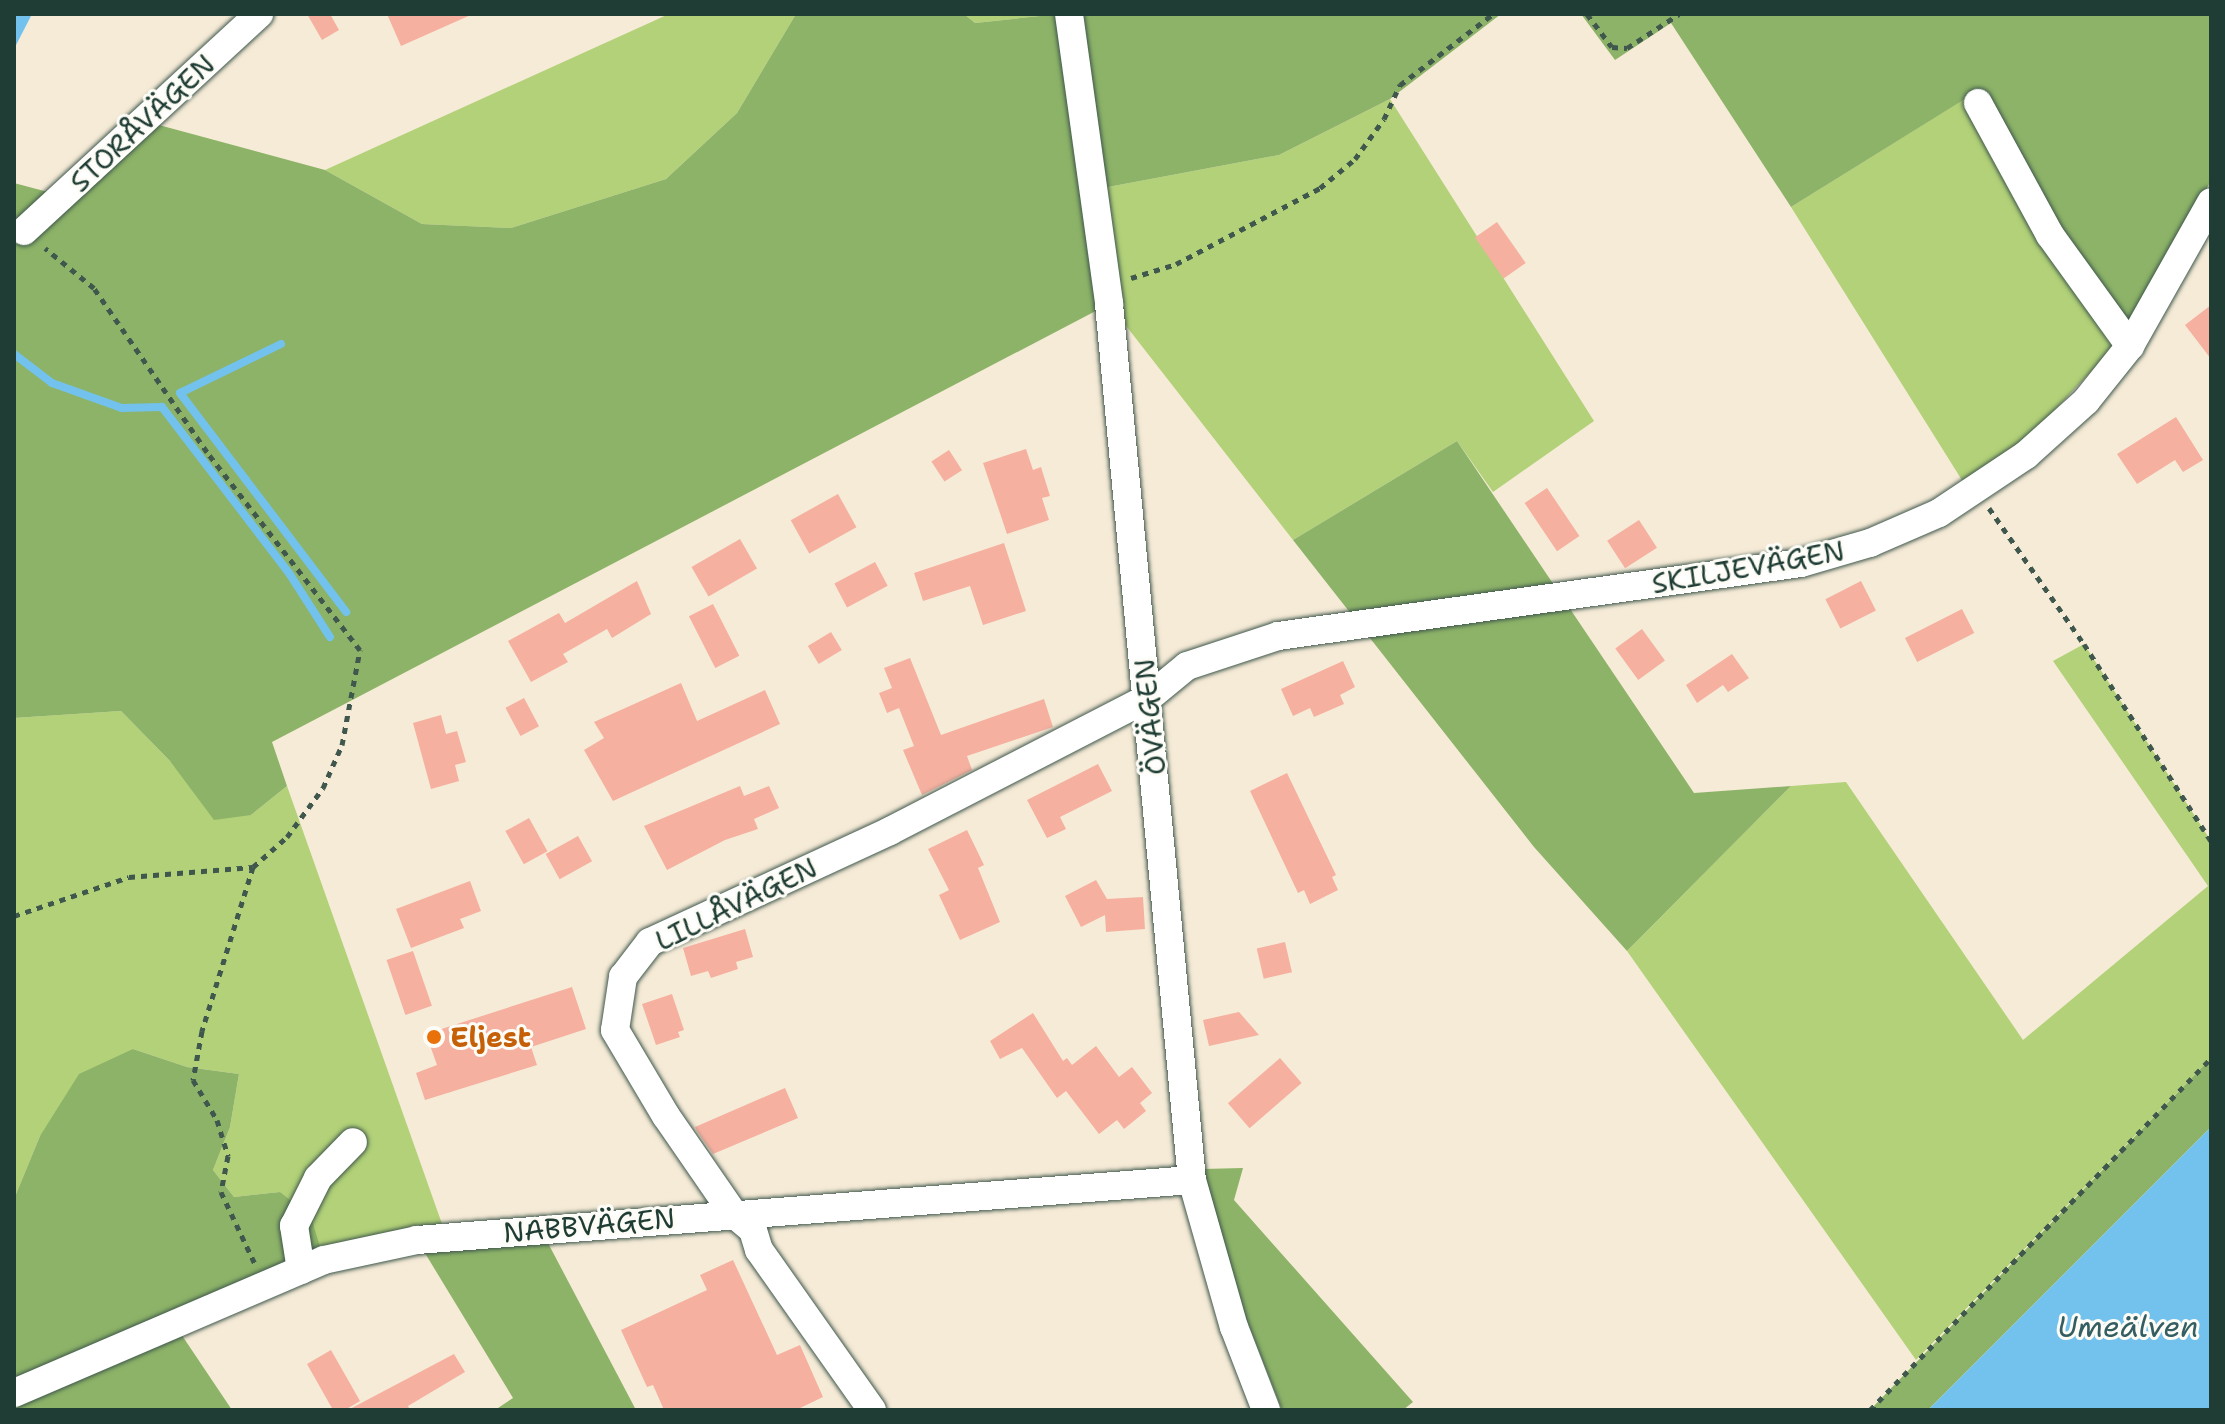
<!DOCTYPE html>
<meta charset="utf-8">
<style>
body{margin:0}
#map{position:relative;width:2225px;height:1424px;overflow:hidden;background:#f6ebd7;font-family:"Shantell Sans",sans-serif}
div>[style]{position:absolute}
.green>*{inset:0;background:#b2d178}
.forest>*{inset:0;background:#8db368}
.water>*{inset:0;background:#72c2ed}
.stream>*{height:8px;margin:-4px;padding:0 4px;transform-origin:4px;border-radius:4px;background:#72c2ed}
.building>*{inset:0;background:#f5b0a0;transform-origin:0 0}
.path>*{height:5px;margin-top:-2.5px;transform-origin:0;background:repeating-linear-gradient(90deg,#3f574c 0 6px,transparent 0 12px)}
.roads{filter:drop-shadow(0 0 2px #3f574c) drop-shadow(0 0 2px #3f574c)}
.minor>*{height:28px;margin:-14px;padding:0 14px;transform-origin:14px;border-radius:14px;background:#fff}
.dots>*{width:22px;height:22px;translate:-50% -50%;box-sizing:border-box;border:4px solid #fdfcf7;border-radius:50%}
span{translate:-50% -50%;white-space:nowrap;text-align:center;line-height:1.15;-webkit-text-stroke:6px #fdfcf7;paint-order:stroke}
.street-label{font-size:28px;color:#1f3d34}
.food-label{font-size:28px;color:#c56008;font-weight:700}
.left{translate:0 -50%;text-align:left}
.water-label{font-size:30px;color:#345e62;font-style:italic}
.frame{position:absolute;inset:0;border:16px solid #1f3d34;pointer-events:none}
</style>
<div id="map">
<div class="green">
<i style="clip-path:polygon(669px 14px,796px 14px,737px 113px,666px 179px,511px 228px,422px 224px,325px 170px)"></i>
<i style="clip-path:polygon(964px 14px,1059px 14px,975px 23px)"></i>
<i style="clip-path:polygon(1966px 98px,2042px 240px,2113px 348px,2020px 447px,1965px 485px,1791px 207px)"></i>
<i style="clip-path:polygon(1390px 99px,1594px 421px,1493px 492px,1457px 441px,1293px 540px,1109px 304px,1092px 190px,1279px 155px)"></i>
<i style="clip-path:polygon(2084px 644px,2211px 841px,2211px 1058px,1916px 1360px,1627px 951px,1791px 786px,1846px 782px,2023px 1040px,2208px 886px,2053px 661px)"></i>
<i style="clip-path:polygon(121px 711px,170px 761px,251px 815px,287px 786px,447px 1238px,324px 1260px,280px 1192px,234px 1197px,213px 1170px,230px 1127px,239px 1074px,187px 1067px,133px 1049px,40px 1136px,14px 1199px,14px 718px)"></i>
</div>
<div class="forest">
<i style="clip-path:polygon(796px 14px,964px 14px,975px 23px,1059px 14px,1501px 14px,1390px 99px,1279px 155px,1092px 190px,1109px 304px,272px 742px,287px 786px,251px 815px,214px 820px,170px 761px,121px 711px,14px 718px,14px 183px,48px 192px,133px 118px,325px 170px,422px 224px,511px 228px,666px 179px,737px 113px)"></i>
<i style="clip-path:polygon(1581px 14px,2211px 14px,2211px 181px,2125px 328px,2059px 232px,1981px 89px,1791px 207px,1671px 23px,1615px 60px)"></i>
<i style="clip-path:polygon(1457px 441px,1694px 793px,1791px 786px,1627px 951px,1534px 847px,1293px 540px)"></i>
<i style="clip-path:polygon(133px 1049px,187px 1067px,239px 1074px,230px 1127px,213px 1170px,234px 1197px,280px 1192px,311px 1217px,324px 1260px,175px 1325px,232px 1410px,14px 1410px,14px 1199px,40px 1136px,79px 1074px)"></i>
<i style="clip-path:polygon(2211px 1058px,2211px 1127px,1928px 1410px,1870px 1410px)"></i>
<i style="clip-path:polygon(1243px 1168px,1234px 1200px,1413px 1402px,1403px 1410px,1282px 1410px,1246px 1318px,1203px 1169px)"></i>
<i style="clip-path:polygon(539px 1226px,636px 1410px,495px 1410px,513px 1398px,417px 1240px)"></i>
</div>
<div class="water">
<i style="clip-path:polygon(14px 14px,32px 14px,14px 49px)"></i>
<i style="clip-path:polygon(2211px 1127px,2211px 1410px,1928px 1410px)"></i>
</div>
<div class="stream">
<i style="left:281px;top:344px;width:112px;rotate:154.1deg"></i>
<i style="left:180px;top:393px;width:275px;rotate:52.8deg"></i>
<i style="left:14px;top:354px;width:48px;rotate:37.3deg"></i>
<i style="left:52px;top:383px;width:74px;rotate:19.7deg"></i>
<i style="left:122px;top:408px;width:40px;rotate:-1.4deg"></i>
<i style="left:162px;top:407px;width:209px;rotate:52.6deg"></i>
<i style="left:289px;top:573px;width:76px;rotate:57.4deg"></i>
</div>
<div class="building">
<i style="clip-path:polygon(307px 14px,330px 14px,339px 30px,322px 40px)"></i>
<i style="clip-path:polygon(387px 14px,473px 14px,401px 46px)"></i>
<i style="left:1497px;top:222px;width:50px;height:27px;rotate:55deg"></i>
<i style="clip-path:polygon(2211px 305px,2211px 359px,2185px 325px)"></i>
<i style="clip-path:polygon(2176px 417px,2203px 460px,2183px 472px,2175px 460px,2137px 484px,2117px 454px)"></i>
<i style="clip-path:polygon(1026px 449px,1033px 470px,1041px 467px,1050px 496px,1042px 498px,1049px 520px,1007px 534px,983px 463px)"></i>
<i style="left:949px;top:450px;width:24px;height:21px;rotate:57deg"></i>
<i style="left:1547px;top:488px;width:58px;height:27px;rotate:56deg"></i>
<i style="left:838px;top:494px;width:38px;height:54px;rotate:61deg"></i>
<i style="left:1639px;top:520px;width:33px;height:38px;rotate:57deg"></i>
<i style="left:740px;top:539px;width:34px;height:56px;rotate:60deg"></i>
<i style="clip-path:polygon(1004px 543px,1026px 611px,983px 625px,970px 586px,923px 601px,914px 573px)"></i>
<i style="left:875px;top:562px;width:27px;height:46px;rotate:62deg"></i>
<i style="clip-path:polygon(637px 581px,651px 614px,612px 638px,607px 629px,563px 654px,568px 662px,531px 682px,508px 641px,559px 613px,565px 623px)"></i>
<i style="left:1861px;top:581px;width:33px;height:40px;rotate:63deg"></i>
<i style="left:713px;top:604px;width:58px;height:27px;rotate:63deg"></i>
<i style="left:1962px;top:609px;width:27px;height:64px;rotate:63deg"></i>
<i style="left:1642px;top:629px;width:39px;height:33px;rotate:54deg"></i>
<i style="left:831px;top:632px;width:21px;height:27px;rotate:59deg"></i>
<i style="clip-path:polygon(1732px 654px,1749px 678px,1728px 692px,1723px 685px,1697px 703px,1686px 685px)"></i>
<i style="clip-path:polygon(910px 658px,941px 735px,1044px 699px,1053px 727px,967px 756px,972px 770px,922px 795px,903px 750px,914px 746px,899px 708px,887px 713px,879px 693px,892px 688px,884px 668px)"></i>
<i style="clip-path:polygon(1343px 661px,1355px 687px,1340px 695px,1344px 704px,1314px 717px,1310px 708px,1293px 716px,1281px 689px)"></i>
<i style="clip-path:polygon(681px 683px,697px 721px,765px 690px,780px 724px,613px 801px,584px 750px,604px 738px,594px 722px)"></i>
<i style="left:524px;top:698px;width:32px;height:21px;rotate:62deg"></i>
<i style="clip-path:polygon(441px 715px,446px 734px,457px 731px,466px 762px,455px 765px,459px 781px,431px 789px,413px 723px)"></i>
<i style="clip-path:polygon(1098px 764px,1112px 791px,1060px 817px,1066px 829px,1047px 838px,1027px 800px)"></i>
<i style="clip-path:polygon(1287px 773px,1336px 875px,1332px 877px,1338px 890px,1310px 904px,1304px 890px,1298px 893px,1250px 791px)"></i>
<i style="clip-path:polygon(740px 786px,744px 796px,769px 786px,779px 808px,754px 819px,758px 829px,725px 840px,667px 870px,644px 826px)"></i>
<i style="left:529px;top:818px;width:38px;height:27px;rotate:61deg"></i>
<i style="clip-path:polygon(967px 830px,984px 865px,978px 868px,1000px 922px,960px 940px,939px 895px,949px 890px,928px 849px)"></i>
<i style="left:578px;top:836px;width:29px;height:37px;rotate:61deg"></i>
<i style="clip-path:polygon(1096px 880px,1107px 899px,1143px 897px,1145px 929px,1106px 932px,1105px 915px,1081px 927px,1065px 896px)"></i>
<i style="clip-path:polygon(470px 881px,481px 911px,460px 919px,464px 928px,411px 948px,396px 909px)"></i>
<i style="clip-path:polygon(745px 929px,753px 957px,736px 962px,738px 969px,711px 978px,708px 971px,691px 976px,683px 948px)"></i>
<i style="left:1285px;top:942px;width:31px;height:29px;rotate:77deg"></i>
<i style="left:413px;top:951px;width:58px;height:28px;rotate:71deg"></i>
<i style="clip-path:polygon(572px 987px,586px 1029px,531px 1047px,537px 1065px,425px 1100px,416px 1073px,437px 1065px,426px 1034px)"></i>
<i style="clip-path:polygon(672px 994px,684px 1030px,678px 1032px,680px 1037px,656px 1045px,642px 1004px)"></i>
<i style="clip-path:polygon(1239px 1012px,1259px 1035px,1209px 1046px,1203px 1020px)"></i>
<i style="clip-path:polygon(1033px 1013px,1063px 1061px,1067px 1058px,1072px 1065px,1096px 1046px,1119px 1077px,1132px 1067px,1152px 1093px,1140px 1103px,1146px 1111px,1124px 1129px,1117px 1120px,1099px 1134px,1066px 1091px,1057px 1098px,1022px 1048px,1000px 1059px,990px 1041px)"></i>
<i style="left:1280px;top:1058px;width:33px;height:69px;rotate:49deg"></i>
<i style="clip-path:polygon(785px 1088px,798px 1118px,713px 1154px,697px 1131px,695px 1127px)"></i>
<i style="clip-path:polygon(733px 1260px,777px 1355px,800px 1345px,823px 1397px,796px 1410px,664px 1410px,653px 1385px,647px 1387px,621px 1330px,707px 1290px,700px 1275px)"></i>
<i style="clip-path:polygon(331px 1350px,360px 1401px,345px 1410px,333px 1410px,307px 1364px)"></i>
<i style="clip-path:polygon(454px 1354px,465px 1372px,408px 1406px,410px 1410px,348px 1410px)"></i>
</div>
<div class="path">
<i style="left:1587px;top:14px;width:41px;rotate:52.9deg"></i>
<i style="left:1612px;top:47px;width:15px;rotate:4deg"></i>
<i style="left:1627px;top:48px;width:62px;rotate:-33.2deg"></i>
<i style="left:1131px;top:278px;width:47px;rotate:-17.3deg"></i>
<i style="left:1176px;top:264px;width:163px;rotate:-27.8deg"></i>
<i style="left:1320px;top:188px;width:45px;rotate:-39.6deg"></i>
<i style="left:1355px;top:159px;width:49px;rotate:-54.1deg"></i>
<i style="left:1384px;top:119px;width:38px;rotate:-65deg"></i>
<i style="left:1400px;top:85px;width:117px;rotate:-37.4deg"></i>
<i style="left:1989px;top:508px;width:166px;rotate:55.1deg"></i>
<i style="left:2084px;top:644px;width:234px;rotate:57.2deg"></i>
<i style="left:253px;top:867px;width:172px;rotate:107.3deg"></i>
<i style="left:202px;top:1031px;width:50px;rotate:100.4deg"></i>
<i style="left:193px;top:1080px;width:47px;rotate:59deg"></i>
<i style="left:217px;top:1120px;width:38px;rotate:73deg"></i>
<i style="left:228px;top:1156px;width:37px;rotate:101deg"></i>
<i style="left:221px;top:1192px;width:80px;rotate:64.7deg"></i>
<i style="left:14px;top:916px;width:121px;rotate:-18.7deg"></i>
<i style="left:129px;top:877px;width:124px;rotate:-4.6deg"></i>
<i style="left:253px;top:867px;width:45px;rotate:-41.4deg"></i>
<i style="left:287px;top:837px;width:61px;rotate:-53.7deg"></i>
<i style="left:323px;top:788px;width:47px;rotate:-66.2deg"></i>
<i style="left:342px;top:745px;width:97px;rotate:-79.3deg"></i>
<i style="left:360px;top:650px;width:250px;rotate:-127.7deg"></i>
<i style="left:207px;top:452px;width:199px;rotate:-124.6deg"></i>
<i style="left:94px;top:288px;width:63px;rotate:-140.8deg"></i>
<i style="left:1870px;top:1410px;width:490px;rotate:-45.9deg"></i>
</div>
<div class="roads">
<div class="minor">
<i style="left:1069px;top:14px;width:293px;rotate:82.1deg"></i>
<i style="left:1109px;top:304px;width:880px;rotate:84.59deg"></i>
<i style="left:1192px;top:1180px;width:153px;rotate:74.1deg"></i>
<i style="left:1234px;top:1327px;width:89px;rotate:68.9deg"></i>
<i style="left:1978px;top:103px;width:150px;rotate:61.4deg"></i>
<i style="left:2050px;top:235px;width:137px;rotate:54.2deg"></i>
<i style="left:24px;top:231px;width:320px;rotate:-42.7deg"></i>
<i style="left:301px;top:1270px;width:45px;rotate:-99deg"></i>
<i style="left:294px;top:1226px;width:54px;rotate:-63.4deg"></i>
<i style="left:318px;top:1178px;width:50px;rotate:-45.8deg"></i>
<i style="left:14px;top:1393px;width:337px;rotate:-23.2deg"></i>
<i style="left:324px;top:1260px;width:95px;rotate:-12.1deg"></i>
<i style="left:417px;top:1240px;width:777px;rotate:-4.43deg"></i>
<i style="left:872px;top:1410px;width:196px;rotate:-125.2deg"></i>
<i style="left:759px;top:1250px;width:21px;rotate:-107deg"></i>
<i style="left:753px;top:1230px;width:26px;rotate:-140deg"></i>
<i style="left:733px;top:1213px;width:118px;rotate:-124.6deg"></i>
<i style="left:666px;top:1116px;width:100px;rotate:-120.7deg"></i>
<i style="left:615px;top:1030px;width:54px;rotate:-81.4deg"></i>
<i style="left:623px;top:977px;width:44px;rotate:-52.4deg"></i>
<i style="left:650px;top:942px;width:264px;rotate:-24.8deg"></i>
<i style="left:890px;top:831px;width:290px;rotate:-27.3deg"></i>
<i style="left:1148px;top:698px;width:50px;rotate:-39.4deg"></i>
<i style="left:1187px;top:666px;width:96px;rotate:-18.2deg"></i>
<i style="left:1278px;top:636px;width:528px;rotate:-7.95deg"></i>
<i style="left:1801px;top:563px;width:72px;rotate:-16.2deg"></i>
<i style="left:1870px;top:543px;width:75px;rotate:-23.5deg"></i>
<i style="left:1939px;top:513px;width:105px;rotate:-33.7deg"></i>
<i style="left:2026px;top:455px;width:81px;rotate:-42deg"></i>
<i style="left:2086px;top:401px;width:70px;rotate:-51.3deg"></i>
<i style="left:2130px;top:346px;width:165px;rotate:-60.6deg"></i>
</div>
</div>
<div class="dots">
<i style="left:434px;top:1037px;background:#e8710a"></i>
</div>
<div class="street-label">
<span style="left:142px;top:123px;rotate:-43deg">STORÅVÄGEN</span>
<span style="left:1748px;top:567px;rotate:-10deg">SKILJEVÄGEN</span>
<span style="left:1150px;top:717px;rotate:-96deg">ÖVÄGEN</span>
<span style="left:736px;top:904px;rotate:-26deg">LILLÅVÄGEN</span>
<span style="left:589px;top:1225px;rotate:-5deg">NABBVÄGEN</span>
</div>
<div class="food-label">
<span class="left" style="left:450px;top:1037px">Eljest</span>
</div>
<div class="water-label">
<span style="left:2128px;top:1327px">Umeälven</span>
</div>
<div class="frame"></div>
</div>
